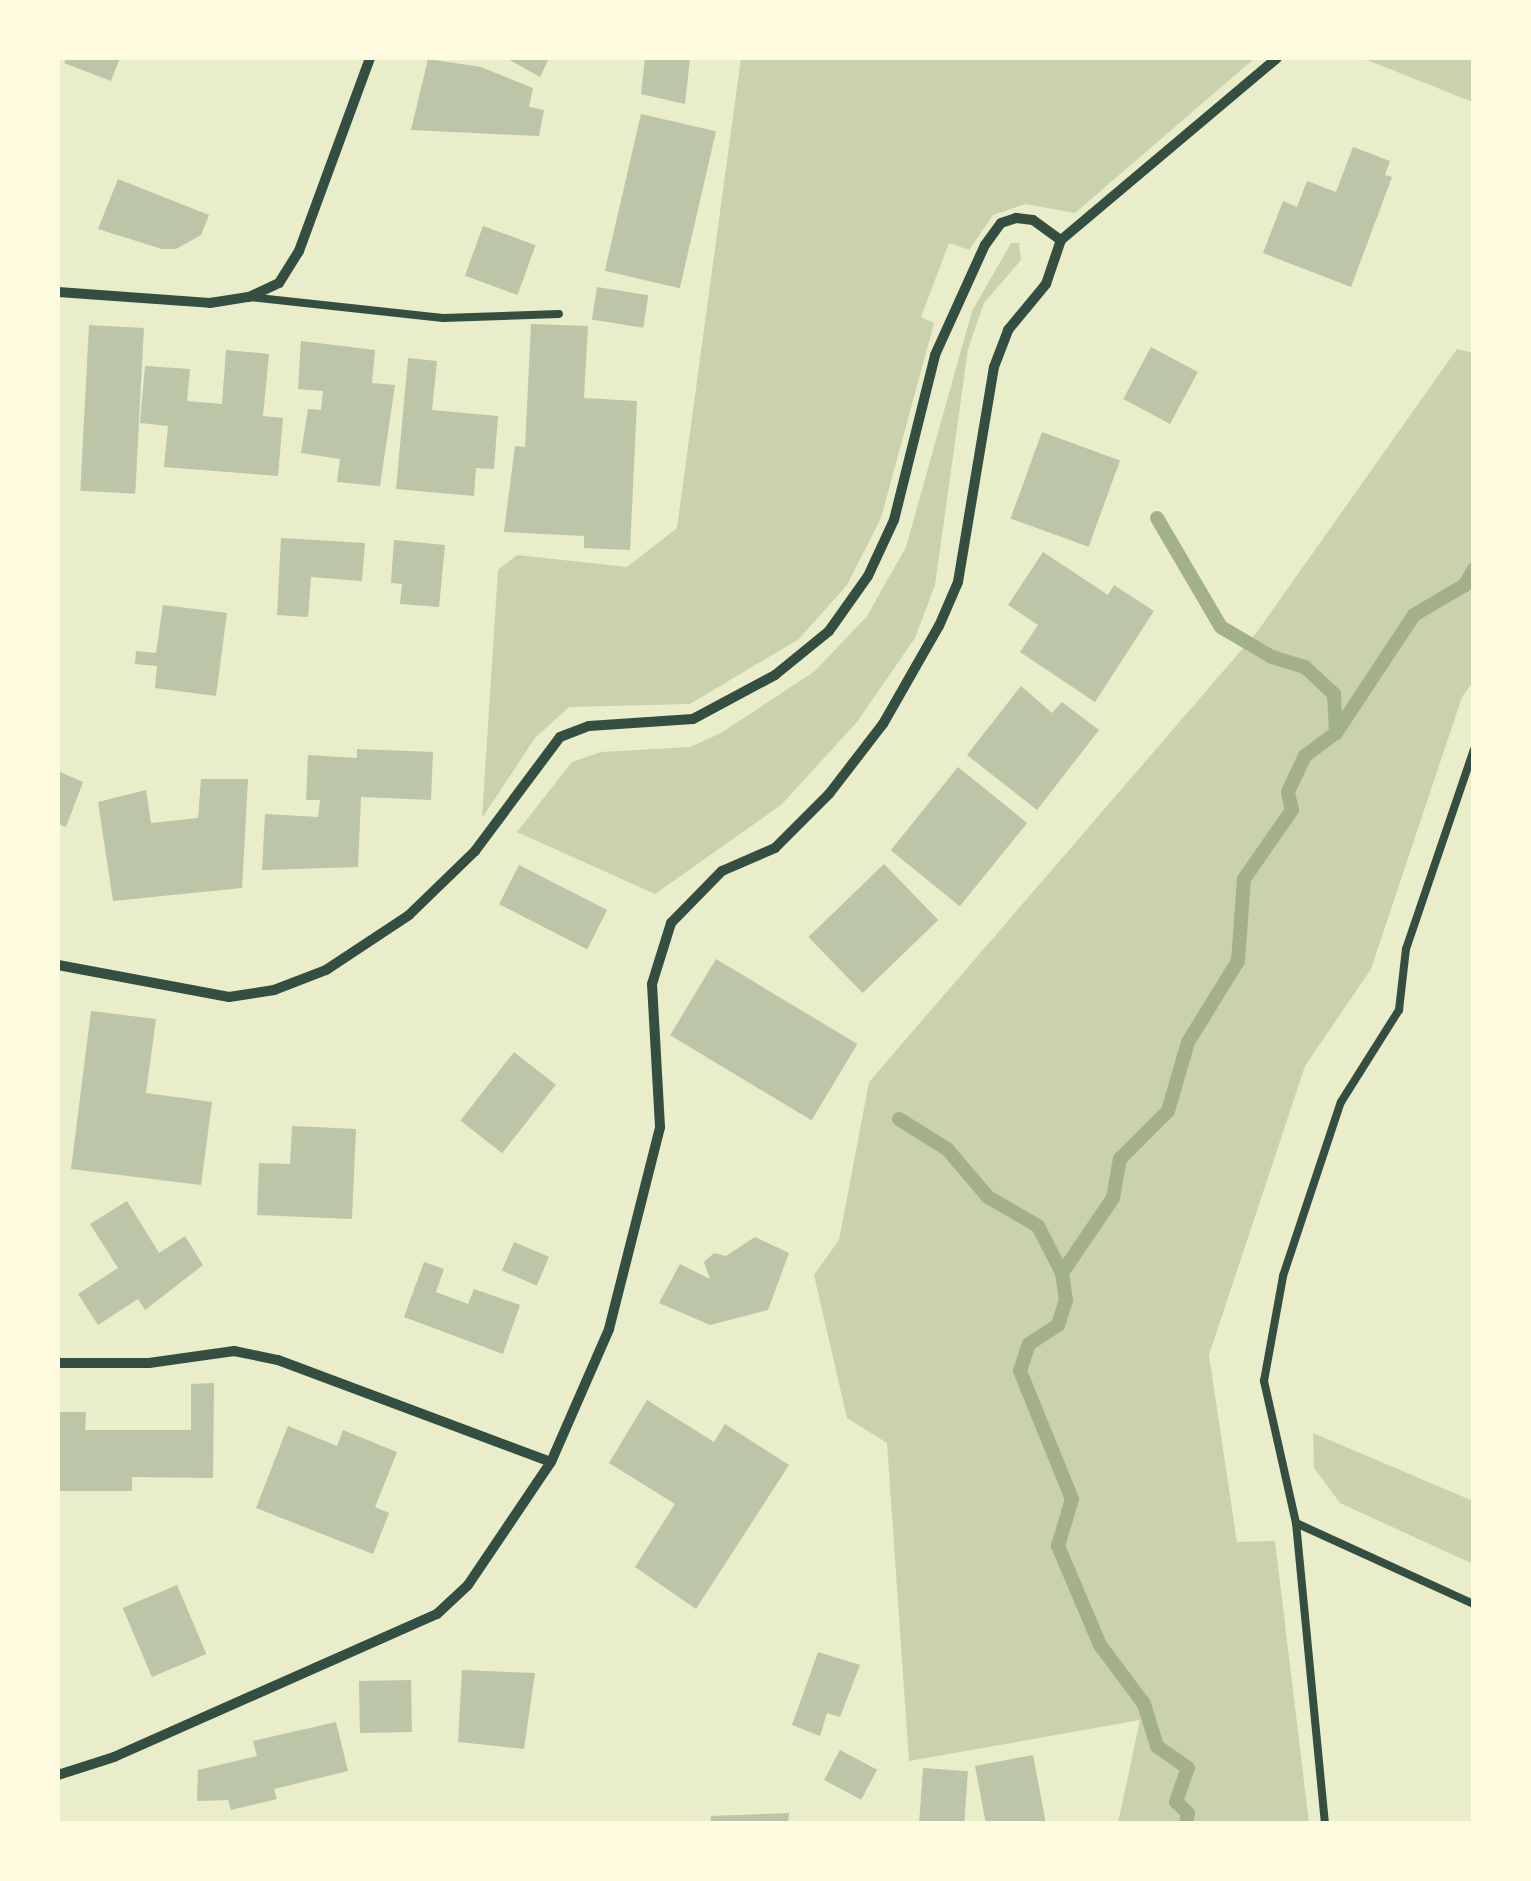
<!DOCTYPE html>
<style>
body{margin:0}
#map{position:relative;width:1531px;height:1881px;overflow:hidden;background:#e9edc9;font-family:Commissioner,sans-serif}
div>[style]{position:absolute}
.green>*{inset:0;background:#cad2ad}
.stream>*{height:14px;margin:-7px;padding:0 7px;transform-origin:7px;border-radius:7px;background:#a3b18a}
.building>*{inset:0;background:#bcc5a7;transform-origin:0 0}
.service>*{height:8px;margin:-4px;padding:0 4px;transform-origin:4px;border-radius:4px;background:#344e41}
.minor>*{height:10px;margin:-5px;padding:0 5px;transform-origin:5px;border-radius:5px;background:#344e41}
span{translate:-50% -50%;white-space:nowrap;text-align:center;line-height:1.15;-webkit-text-stroke:10px #fefae0;paint-order:stroke}
.frame{position:absolute;inset:0;border:60px solid #fefae0;pointer-events:none}
</style>
<div id="map">
<div class="green">
<i style="clip-path:polygon(741px 58px,1255px 58px,1075px 213px,1025px 204px,993px 215px,969px 250px,949px 243px,921px 317px,934px 323px,881px 518px,847px 585px,799px 639px,690px 704px,569px 707px,535px 738px,482px 818px,498px 570px,517px 555px,627px 567px,677px 528px)"></i>
<i style="clip-path:polygon(1362px 58px,1473px 58px,1473px 102px)"></i>
<i style="clip-path:polygon(1011px 243px,1019px 243px,1021px 260px,984px 303px,968px 349px,935px 585px,915px 638px,857px 722px,781px 805px,655px 894px,517px 832px,572px 762px,601px 752px,690px 747px,721px 733px,815px 671px,867px 616px,906px 547px,972px 311px)"></i>
<i style="clip-path:polygon(1457px 349px,1474px 353px,1473px 682px,1462px 697px,1371px 969px,1305px 1066px,1209px 1355px,1237px 1542px,1275px 1541px,1309px 1823px,1118px 1823px,1140px 1720px,909px 1761px,887px 1443px,847px 1418px,814px 1275px,839px 1240px,869px 1082px,1257px 632px)"></i>
<i style="clip-path:polygon(1313px 1433px,1473px 1501px,1473px 1564px,1340px 1503px,1314px 1468px)"></i>
</div>
<div class="stream">
<i style="left:1157px;top:518px;width:126px;rotate:59.6deg"></i>
<i style="left:1221px;top:627px;width:59px;rotate:30.5deg"></i>
<i style="left:1272px;top:657px;width:34px;rotate:17deg"></i>
<i style="left:1305px;top:667px;width:40px;rotate:43deg"></i>
<i style="left:1334px;top:694px;width:39px;rotate:87deg"></i>
<i style="left:899px;top:1119px;width:57px;rotate:32deg"></i>
<i style="left:947px;top:1149px;width:63px;rotate:49.5deg"></i>
<i style="left:988px;top:1197px;width:58px;rotate:30.1deg"></i>
<i style="left:1038px;top:1226px;width:53px;rotate:62.9deg"></i>
<i style="left:1186px;top:1824px;width:11px;rotate:-80deg"></i>
<i style="left:1188px;top:1813px;width:16px;rotate:-137deg"></i>
<i style="left:1176px;top:1802px;width:36px;rotate:-71deg"></i>
<i style="left:1188px;top:1768px;width:38px;rotate:-145deg"></i>
<i style="left:1157px;top:1746px;width:44px;rotate:-107.2deg"></i>
<i style="left:1144px;top:1704px;width:74px;rotate:-126.7deg"></i>
<i style="left:1100px;top:1645px;width:108px;rotate:-113deg"></i>
<i style="left:1058px;top:1546px;width:49px;rotate:-73.4deg"></i>
<i style="left:1072px;top:1499px;width:138px;rotate:-112.1deg"></i>
<i style="left:1020px;top:1371px;width:28px;rotate:-72deg"></i>
<i style="left:1029px;top:1344px;width:35px;rotate:-33deg"></i>
<i style="left:1058px;top:1325px;width:25px;rotate:-72deg"></i>
<i style="left:1066px;top:1301px;width:28px;rotate:-98deg"></i>
<i style="left:1062px;top:1273px;width:91px;rotate:-55.8deg"></i>
<i style="left:1113px;top:1198px;width:40px;rotate:-80deg"></i>
<i style="left:1120px;top:1159px;width:68px;rotate:-45deg"></i>
<i style="left:1168px;top:1111px;width:72px;rotate:-73.8deg"></i>
<i style="left:1188px;top:1042px;width:95px;rotate:-58.3deg"></i>
<i style="left:1238px;top:961px;width:82px;rotate:-85.8deg"></i>
<i style="left:1244px;top:879px;width:84px;rotate:-55.2deg"></i>
<i style="left:1292px;top:810px;width:18px;rotate:-103deg"></i>
<i style="left:1288px;top:792px;width:40px;rotate:-65deg"></i>
<i style="left:1305px;top:756px;width:39px;rotate:-37deg"></i>
<i style="left:1336px;top:733px;width:141px;rotate:-56.5deg"></i>
<i style="left:1414px;top:615px;width:59px;rotate:-30.5deg"></i>
<i style="left:1465px;top:585px;width:18px;rotate:-61deg"></i>
</div>
<div class="building">
<i style="clip-path:polygon(67px 58px,120px 58px,111px 81px,64px 63px)"></i>
<i style="clip-path:polygon(506px 58px,549px 58px,540px 77px)"></i>
<i style="clip-path:polygon(645px 58px,690px 58px,685px 104px,641px 94px)"></i>
<i style="clip-path:polygon(428px 59px,481px 67px,533px 88px,529px 107px,544px 110px,539px 136px,411px 130px)"></i>
<i style="left:641px;top:114px;width:77px;height:161px;rotate:13deg"></i>
<i style="clip-path:polygon(1353px 147px,1390px 161px,1385px 175px,1392px 177px,1351px 287px,1263px 253px,1283px 201px,1297px 207px,1307px 181px,1336px 192px)"></i>
<i style="clip-path:polygon(118px 179px,209px 215px,201px 235px,176px 249px,162px 249px,98px 229px)"></i>
<i style="left:483px;top:226px;width:56px;height:53px;rotate:20deg"></i>
<i style="left:597px;top:287px;width:52px;height:33px;rotate:9deg"></i>
<i style="clip-path:polygon(531px 324px,588px 326px,584px 398px,637px 401px,630px 550px,584px 548px,584px 536px,504px 532px,515px 446px,525px 447px)"></i>
<i style="left:89px;top:325px;width:55px;height:166px;rotate:3deg"></i>
<i style="clip-path:polygon(301px 341px,375px 350px,372px 383px,395px 385px,380px 486px,337px 482px,340px 459px,301px 453px,308px 409px,321px 410px,323px 391px,298px 389px)"></i>
<i style="left:1151px;top:347px;width:53px;height:59px;rotate:28deg"></i>
<i style="clip-path:polygon(226px 350px,269px 354px,263px 416px,283px 418px,278px 476px,164px 467px,168px 426px,140px 423px,145px 366px,190px 369px,187px 401px,222px 404px)"></i>
<i style="clip-path:polygon(408px 358px,437px 361px,432px 410px,498px 416px,494px 469px,476px 468px,474px 496px,396px 489px)"></i>
<i style="left:1042px;top:432px;width:83px;height:92px;rotate:20deg"></i>
<i style="clip-path:polygon(281px 538px,365px 543px,362px 581px,311px 577px,308px 617px,277px 615px)"></i>
<i style="clip-path:polygon(394px 540px,445px 545px,439px 607px,400px 604px,402px 584px,391px 583px)"></i>
<i style="clip-path:polygon(1043px 552px,1108px 595px,1114px 585px,1154px 611px,1095px 702px,1020px 652px,1038px 625px,1008px 605px)"></i>
<i style="clip-path:polygon(163px 605px,227px 613px,216px 696px,155px 688px,157px 666px,135px 664px,136px 651px,156px 653px)"></i>
<i style="clip-path:polygon(1021px 686px,1052px 713px,1062px 702px,1099px 730px,1037px 810px,967px 755px)"></i>
<i style="clip-path:polygon(357px 749px,433px 752px,431px 800px,361px 797px,358px 867px,262px 870px,265px 814px,318px 817px,320px 800px,306px 800px,308px 755px,357px 758px)"></i>
<i style="left:958px;top:767px;width:89px;height:107px;rotate:39deg"></i>
<i style="clip-path:polygon(58px 771px,83px 782px,66px 827px,58px 824px)"></i>
<i style="clip-path:polygon(201px 779px,248px 779px,242px 888px,113px 901px,98px 802px,146px 790px,151px 823px,198px 818px)"></i>
<i style="left:884px;top:864px;width:78px;height:105px;rotate:46deg"></i>
<i style="left:519px;top:865px;width:99px;height:44px;rotate:27deg"></i>
<i style="left:716px;top:959px;width:165px;height:89px;rotate:31deg"></i>
<i style="clip-path:polygon(91px 1011px,156px 1019px,146px 1093px,212px 1102px,201px 1185px,71px 1169px)"></i>
<i style="left:514px;top:1052px;width:53px;height:87px;rotate:38deg"></i>
<i style="clip-path:polygon(292px 1126px,356px 1129px,352px 1219px,257px 1215px,259px 1163px,290px 1164px)"></i>
<i style="clip-path:polygon(127px 1201px,159px 1253px,185px 1236px,203px 1265px,145px 1310px,138px 1299px,98px 1325px,78px 1294px,118px 1268px,90px 1224px)"></i>
<i style="clip-path:polygon(755px 1237px,789px 1253px,768px 1310px,710px 1325px,659px 1303px,680px 1264px,710px 1279px,704px 1262px,714px 1253px,726px 1256px)"></i>
<i style="left:514px;top:1242px;width:38px;height:31px;rotate:23deg"></i>
<i style="clip-path:polygon(424px 1262px,444px 1269px,436px 1292px,468px 1304px,474px 1289px,520px 1305px,503px 1354px,404px 1317px)"></i>
<i style="clip-path:polygon(214px 1383px,213px 1478px,132px 1477px,132px 1491px,58px 1491px,58px 1412px,86px 1412px,85px 1430px,191px 1430px,191px 1384px)"></i>
<i style="clip-path:polygon(647px 1400px,714px 1442px,725px 1424px,789px 1465px,696px 1609px,635px 1567px,675px 1504px,609px 1463px)"></i>
<i style="clip-path:polygon(288px 1426px,337px 1446px,343px 1430px,397px 1452px,375px 1507px,389px 1513px,373px 1554px,256px 1508px)"></i>
<i style="left:177px;top:1585px;width:75px;height:59px;rotate:67deg"></i>
<i style="clip-path:polygon(818px 1652px,860px 1665px,840px 1717px,827px 1713px,820px 1736px,792px 1725px)"></i>
<i style="clip-path:polygon(462px 1670px,535px 1673px,524px 1749px,458px 1742px)"></i>
<i style="left:411px;top:1680px;width:52px;height:52px;rotate:89deg"></i>
<i style="clip-path:polygon(336px 1722px,348px 1771px,274px 1789px,277px 1799px,231px 1810px,228px 1800px,197px 1801px,198px 1770px,257px 1756px,253px 1741px)"></i>
<i style="left:840px;top:1750px;width:42px;height:34px;rotate:28deg"></i>
<i style="clip-path:polygon(1033px 1755px,1046px 1824px,986px 1824px,975px 1766px)"></i>
<i style="left:923px;top:1768px;width:45px;height:56px;rotate:4deg"></i>
<i style="clip-path:polygon(789px 1813px,788px 1824px,710px 1824px,711px 1816px)"></i>
</div>
<div class="service">
<i style="left:249px;top:297px;width:195px;rotate:6.2deg"></i>
<i style="left:443px;top:318px;width:116px;rotate:-2deg"></i>
<i style="left:1296px;top:1523px;width:196px;rotate:24.5deg"></i>
<i style="left:1325px;top:1824px;width:302px;rotate:-95.5deg"></i>
<i style="left:1296px;top:1523px;width:146px;rotate:-102.7deg"></i>
<i style="left:1264px;top:1381px;width:107px;rotate:-79.7deg"></i>
<i style="left:1283px;top:1276px;width:183px;rotate:-71.6deg"></i>
<i style="left:1341px;top:1102px;width:109px;rotate:-57.8deg"></i>
<i style="left:1399px;top:1010px;width:61px;rotate:-83.5deg"></i>
<i style="left:1406px;top:949px;width:211px;rotate:-71.2deg"></i>
</div>
<div class="minor">
<i style="left:1061px;top:240px;width:282px;rotate:-40.1deg"></i>
<i style="left:58px;top:292px;width:152px;rotate:4.1deg"></i>
<i style="left:210px;top:303px;width:39px;rotate:-9deg"></i>
<i style="left:249px;top:297px;width:33px;rotate:-25deg"></i>
<i style="left:279px;top:283px;width:38px;rotate:-58deg"></i>
<i style="left:299px;top:251px;width:206px;rotate:-69.8deg"></i>
<i style="left:58px;top:965px;width:174px;rotate:10.6deg"></i>
<i style="left:229px;top:997px;width:46px;rotate:-8.8deg"></i>
<i style="left:274px;top:990px;width:56px;rotate:-21deg"></i>
<i style="left:326px;top:970px;width:100px;rotate:-33.5deg"></i>
<i style="left:409px;top:915px;width:92px;rotate:-44.1deg"></i>
<i style="left:475px;top:851px;width:142px;rotate:-53.3deg"></i>
<i style="left:560px;top:737px;width:31px;rotate:-21deg"></i>
<i style="left:589px;top:726px;width:104px;rotate:-3.9deg"></i>
<i style="left:693px;top:719px;width:93px;rotate:-28.2deg"></i>
<i style="left:775px;top:675px;width:70px;rotate:-39.2deg"></i>
<i style="left:829px;top:631px;width:67px;rotate:-54.7deg"></i>
<i style="left:868px;top:576px;width:62px;rotate:-65.1deg"></i>
<i style="left:894px;top:520px;width:170px;rotate:-76deg"></i>
<i style="left:935px;top:355px;width:121px;rotate:-65.6deg"></i>
<i style="left:985px;top:245px;width:27px;rotate:-54deg"></i>
<i style="left:1001px;top:223px;width:16px;rotate:-18deg"></i>
<i style="left:1016px;top:218px;width:17px;rotate:7deg"></i>
<i style="left:1033px;top:220px;width:34px;rotate:36deg"></i>
<i style="left:58px;top:1363px;width:91px"></i>
<i style="left:149px;top:1363px;width:86px;rotate:-8deg"></i>
<i style="left:234px;top:1351px;width:45px;rotate:11.6deg"></i>
<i style="left:278px;top:1360px;width:291px;rotate:20.5deg"></i>
<i style="left:58px;top:1775px;width:59px;rotate:-17.8deg"></i>
<i style="left:114px;top:1757px;width:353px;rotate:-23.9deg"></i>
<i style="left:437px;top:1614px;width:42px;rotate:-43.1deg"></i>
<i style="left:468px;top:1585px;width:148px;rotate:-56deg"></i>
<i style="left:551px;top:1462px;width:145px;rotate:-66.4deg"></i>
<i style="left:609px;top:1329px;width:208px;rotate:-75.8deg"></i>
<i style="left:660px;top:1127px;width:143px;rotate:-93.2deg"></i>
<i style="left:652px;top:984px;width:64px;rotate:-72.7deg"></i>
<i style="left:671px;top:923px;width:73px;rotate:-45.6deg"></i>
<i style="left:722px;top:871px;width:58px;rotate:-23.5deg"></i>
<i style="left:775px;top:848px;width:76px;rotate:-45deg"></i>
<i style="left:829px;top:794px;width:88px;rotate:-52.4deg"></i>
<i style="left:883px;top:724px;width:113px;rotate:-60.3deg"></i>
<i style="left:939px;top:626px;width:48px;rotate:-66.6deg"></i>
<i style="left:958px;top:582px;width:218px;rotate:-80.5deg"></i>
<i style="left:994px;top:367px;width:40px;rotate:-69deg"></i>
<i style="left:1008px;top:330px;width:60px;rotate:-50.4deg"></i>
<i style="left:1046px;top:284px;width:46px;rotate:-71.2deg"></i>
</div>
<div class="frame"></div>
</div>
